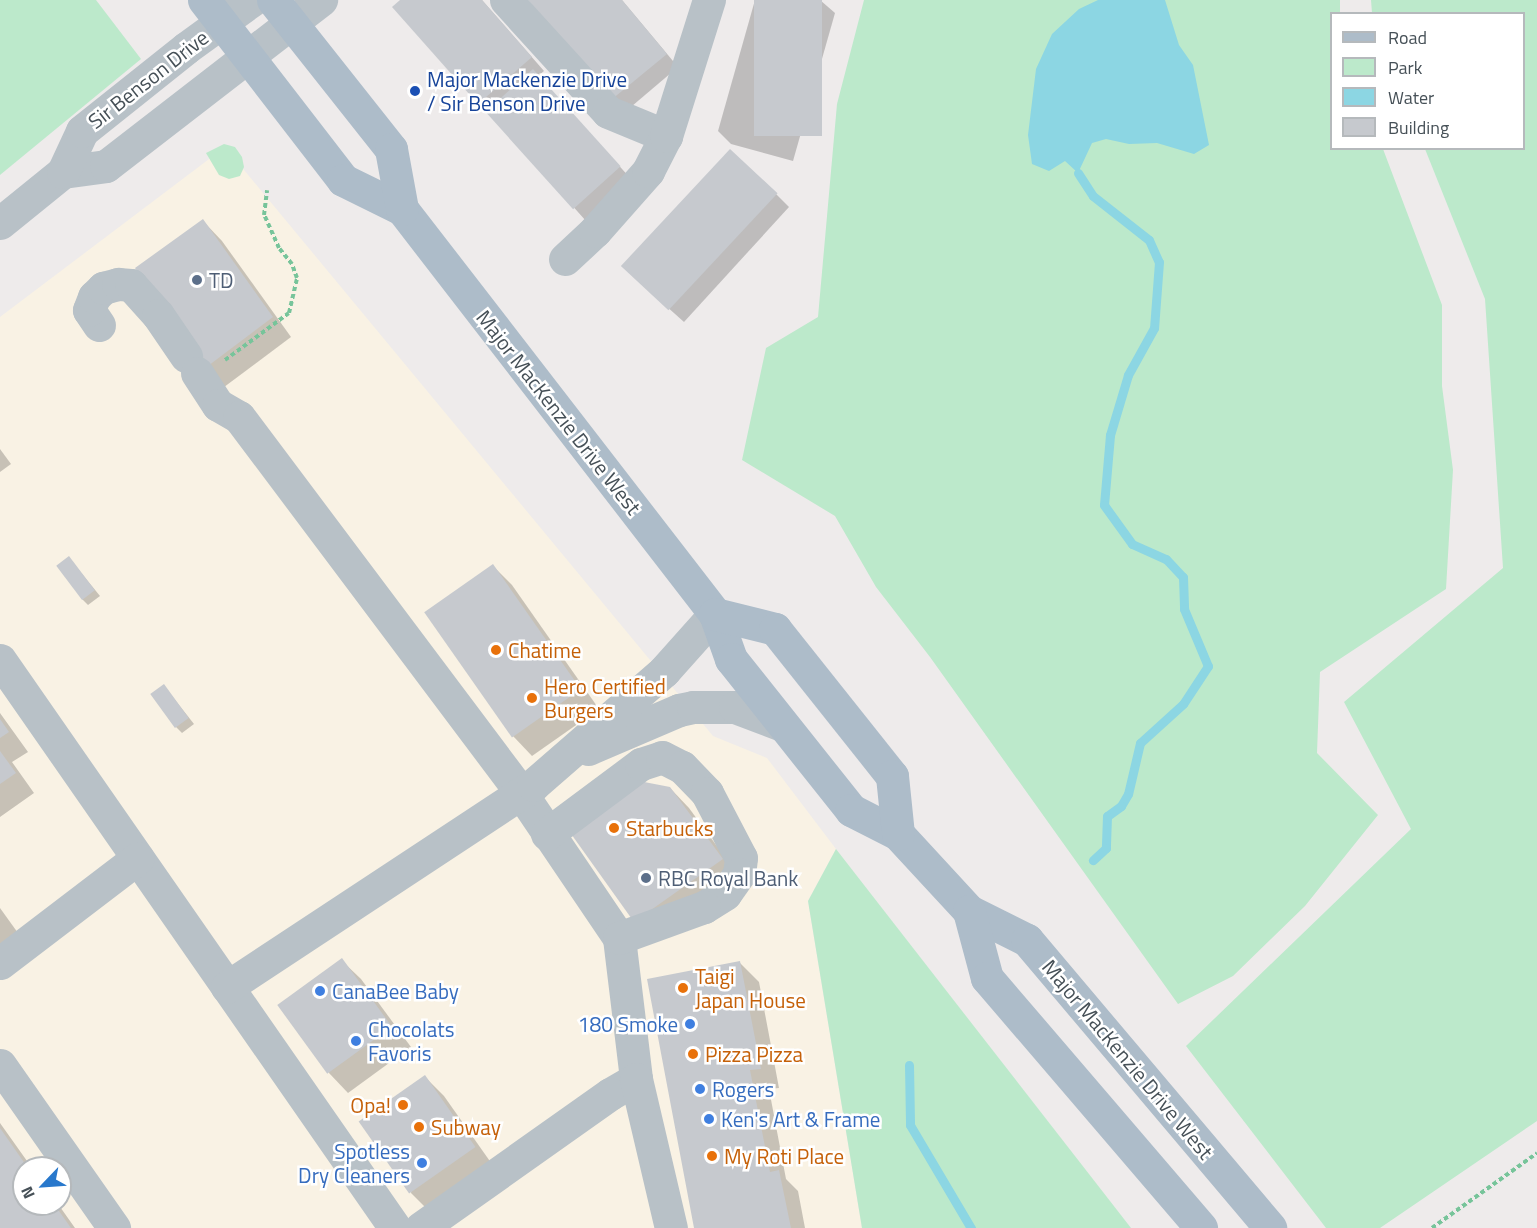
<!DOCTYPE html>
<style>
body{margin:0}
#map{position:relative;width:1537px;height:1228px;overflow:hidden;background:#eeebeb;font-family:"Titillium Web",sans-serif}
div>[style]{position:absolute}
.commercial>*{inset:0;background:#f9f2e4}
.green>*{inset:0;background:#bce9cb}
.water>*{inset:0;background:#8cd6e3}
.shadow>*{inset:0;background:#0003}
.stream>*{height:9px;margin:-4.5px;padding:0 4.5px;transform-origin:4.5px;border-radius:4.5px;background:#8cd6e3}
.building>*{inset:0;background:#c6c9ce;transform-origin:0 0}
.path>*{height:4px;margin-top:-2px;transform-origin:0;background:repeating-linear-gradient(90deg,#77c49a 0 4.5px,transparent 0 7.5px)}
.minor>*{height:33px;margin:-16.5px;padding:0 16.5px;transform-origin:16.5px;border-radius:16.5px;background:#b8c1c7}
.major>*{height:33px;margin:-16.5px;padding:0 16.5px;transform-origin:16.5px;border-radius:16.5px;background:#adbcc9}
.dots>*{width:16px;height:16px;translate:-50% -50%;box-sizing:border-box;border:3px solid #fff;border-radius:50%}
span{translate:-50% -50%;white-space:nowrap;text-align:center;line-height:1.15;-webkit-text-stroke:5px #fff;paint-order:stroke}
.street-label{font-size:21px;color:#465057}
.transit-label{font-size:21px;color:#164399}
.left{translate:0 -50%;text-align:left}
.service-label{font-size:21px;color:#4e5e75}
.food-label{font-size:21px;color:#c56008}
.right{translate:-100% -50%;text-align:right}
.shop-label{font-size:21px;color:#366cbe}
.legend{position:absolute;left:1330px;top:12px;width:195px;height:138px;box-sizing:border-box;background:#fff;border:2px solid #b5b9bc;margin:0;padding:8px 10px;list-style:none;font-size:18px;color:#465057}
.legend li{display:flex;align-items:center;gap:12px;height:30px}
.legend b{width:30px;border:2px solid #b5b9bc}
.north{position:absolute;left:12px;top:1156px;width:60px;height:60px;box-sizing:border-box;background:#fff;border:2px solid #b5b9bc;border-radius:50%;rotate:245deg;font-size:16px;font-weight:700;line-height:24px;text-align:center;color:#465057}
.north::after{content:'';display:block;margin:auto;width:21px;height:27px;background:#2878cc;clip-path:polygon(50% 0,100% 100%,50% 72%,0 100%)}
</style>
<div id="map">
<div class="commercial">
<i style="clip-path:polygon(evenodd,225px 147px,713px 736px,767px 758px,836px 849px,808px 901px,862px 1228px,0 1228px,0 317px,225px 147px,24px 1168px,60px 1168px,60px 1204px,24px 1204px,24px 1168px)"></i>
</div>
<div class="green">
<i style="clip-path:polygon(0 0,96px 0,141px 59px,0 175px)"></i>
<i style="clip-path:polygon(864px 0,1340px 0,1340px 13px,1332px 14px,1332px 148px,1383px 149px,1442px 305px,1442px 386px,1453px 470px,1446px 589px,1320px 672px,1317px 753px,1378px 815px,1305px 906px,1233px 976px,1178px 1004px,930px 657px,876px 587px,835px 516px,742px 460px,766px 348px,818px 317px,837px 104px)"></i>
<i style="clip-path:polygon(1371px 0,1537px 0,1537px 1121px,1380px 1228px,1326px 1228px,1186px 1046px,1411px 829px,1344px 702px,1503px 568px,1485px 299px,1425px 149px,1524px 148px,1524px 14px,1372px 13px)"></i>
<i style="clip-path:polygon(224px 144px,235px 147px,242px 157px,244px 167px,240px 176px,229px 179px,219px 175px,206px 153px)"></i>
<i style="clip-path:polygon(836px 849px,1131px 1228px,862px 1228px,808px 901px)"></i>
</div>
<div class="water">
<i style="clip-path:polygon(1098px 0,1165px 0,1179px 45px,1193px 65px,1209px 145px,1194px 154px,1157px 143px,1129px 144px,1106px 139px,1092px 143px,1078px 173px,1065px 161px,1049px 171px,1032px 164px,1028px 135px,1036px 69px,1052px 34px,1079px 9px)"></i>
</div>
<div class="shadow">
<i style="clip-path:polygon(403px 0,482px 0,544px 71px,538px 76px,632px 180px,586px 221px,395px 7px)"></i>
<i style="clip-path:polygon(622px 0,678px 67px,625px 112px,612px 99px)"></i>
<i style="clip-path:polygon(755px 0,820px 0,835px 13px,793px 161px,731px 144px,718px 131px)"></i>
<i style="clip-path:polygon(776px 194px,789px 207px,684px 322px,637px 280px)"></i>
<i style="clip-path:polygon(203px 221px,222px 241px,291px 337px,208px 399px)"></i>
<i style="clip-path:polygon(0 449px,11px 464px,0 472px)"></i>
<i style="clip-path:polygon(69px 558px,100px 596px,88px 605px,82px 599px)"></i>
<i style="clip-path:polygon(493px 566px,512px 585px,599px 709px,532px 756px,513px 736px,426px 613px)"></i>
<i style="clip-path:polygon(164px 686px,194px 724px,182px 733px,176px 727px)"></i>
<i style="clip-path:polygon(0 713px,28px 752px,12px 762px,34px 793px,0 817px)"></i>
<i style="clip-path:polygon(670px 788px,689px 808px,741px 879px,635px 921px)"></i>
<i style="clip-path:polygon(0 908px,18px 933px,0 946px)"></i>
<i style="clip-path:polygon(341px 960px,361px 979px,411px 1047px,348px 1093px,329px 1073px)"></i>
<i style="clip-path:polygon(740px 963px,759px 982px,779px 1088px,769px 1089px,786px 1179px,798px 1191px,805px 1228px,696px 1228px)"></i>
<i style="clip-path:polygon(425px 1077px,444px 1096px,494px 1167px,430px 1212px,411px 1193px)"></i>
<i style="clip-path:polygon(0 1123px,32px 1168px,24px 1168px,24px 1204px,58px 1204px,75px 1228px,0 1228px)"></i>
</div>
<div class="stream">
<i style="left:1078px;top:173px;width:27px;rotate:57deg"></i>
<i style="left:1093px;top:196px;width:71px;rotate:38.2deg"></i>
<i style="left:1149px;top:240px;width:24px;rotate:66deg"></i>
<i style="left:1159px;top:262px;width:66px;rotate:94.3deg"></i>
<i style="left:1154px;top:328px;width:54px;rotate:119deg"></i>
<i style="left:1128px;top:375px;width:63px;rotate:106.7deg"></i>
<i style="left:1110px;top:435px;width:70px;rotate:94.9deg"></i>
<i style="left:1104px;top:505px;width:48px;rotate:54.3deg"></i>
<i style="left:1132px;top:544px;width:37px;rotate:24deg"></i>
<i style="left:1166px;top:559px;width:25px;rotate:47deg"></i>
<i style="left:1183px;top:577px;width:32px;rotate:88deg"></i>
<i style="left:1184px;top:609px;width:62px;rotate:67.2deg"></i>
<i style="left:1208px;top:666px;width:45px;rotate:123.3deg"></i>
<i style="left:1183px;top:704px;width:58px;rotate:137.8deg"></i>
<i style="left:1140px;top:743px;width:52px;rotate:103.2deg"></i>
<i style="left:1128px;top:794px;width:14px;rotate:120deg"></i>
<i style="left:1121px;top:806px;width:17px;rotate:144deg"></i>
<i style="left:1107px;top:816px;width:32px;rotate:92deg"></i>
<i style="left:1106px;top:848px;width:18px;rotate:137deg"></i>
<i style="left:909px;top:1065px;width:60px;rotate:89deg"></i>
<i style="left:910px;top:1125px;width:120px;rotate:59.4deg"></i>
</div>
<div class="building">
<i style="clip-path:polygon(400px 0,482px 0,532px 57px,478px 104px,392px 7px)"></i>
<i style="clip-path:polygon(528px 0,622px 0,667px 54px,611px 100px)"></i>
<i style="left:754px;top:0;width:68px;height:136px"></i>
<i style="left:533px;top:69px;width:131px;height:64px;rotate:48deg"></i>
<i style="left:730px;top:149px;width:65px;height:160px;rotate:43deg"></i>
<i style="clip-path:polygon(203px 219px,273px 317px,188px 381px,175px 363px,194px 350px,135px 268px)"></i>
<i style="left:69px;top:556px;width:43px;height:16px;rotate:53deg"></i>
<i style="left:493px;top:564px;width:153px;height:84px;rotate:55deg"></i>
<i style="left:164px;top:684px;width:42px;height:17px;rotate:54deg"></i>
<i style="clip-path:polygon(0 719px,9px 732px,0 738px)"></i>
<i style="clip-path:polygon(0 751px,16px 773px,0 784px)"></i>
<i style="clip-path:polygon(639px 781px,670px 787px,723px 859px,634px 922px,569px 831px)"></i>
<i style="left:342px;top:958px;width:85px;height:80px;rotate:54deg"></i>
<i style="clip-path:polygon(740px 961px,761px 1069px,750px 1070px,770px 1172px,779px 1170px,791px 1228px,694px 1228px,647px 979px)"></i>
<i style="left:425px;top:1075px;width:88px;height:81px;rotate:55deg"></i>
<i style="clip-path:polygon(0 1128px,28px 1168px,24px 1168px,24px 1204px,54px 1204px,71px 1228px,0 1228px)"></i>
</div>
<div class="path">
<i style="left:225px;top:360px;width:79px;rotate:-36.3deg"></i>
<i style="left:289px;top:313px;width:36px;rotate:-77deg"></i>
<i style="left:297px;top:278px;width:15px;rotate:-110deg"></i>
<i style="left:292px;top:264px;width:21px;rotate:-129deg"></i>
<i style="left:279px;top:248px;width:36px;rotate:-114deg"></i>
<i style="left:264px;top:215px;width:25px;rotate:-83deg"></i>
<i style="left:1432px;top:1228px;width:129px;rotate:-35.5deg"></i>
</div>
<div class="minor">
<i style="left:506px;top:0;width:151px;rotate:47.7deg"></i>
<i style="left:608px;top:112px;width:63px;rotate:22.5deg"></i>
<i style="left:63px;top:172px;width:43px;rotate:-7.9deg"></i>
<i style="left:106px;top:166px;width:272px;rotate:-37.7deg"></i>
<i style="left:0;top:223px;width:81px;rotate:-39deg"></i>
<i style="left:63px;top:172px;width:45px;rotate:-65.1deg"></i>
<i style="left:82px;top:131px;width:133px;rotate:-38.6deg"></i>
<i style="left:186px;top:48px;width:82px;rotate:-36deg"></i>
<i style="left:565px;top:259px;width:41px;rotate:-43deg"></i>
<i style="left:595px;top:231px;width:80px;rotate:-48.5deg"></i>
<i style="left:648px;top:171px;width:39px;rotate:-63deg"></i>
<i style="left:666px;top:136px;width:143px;rotate:-72.5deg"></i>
<i style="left:99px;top:325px;width:18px;rotate:-124deg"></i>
<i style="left:89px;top:310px;width:14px;rotate:-69deg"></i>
<i style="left:94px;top:297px;width:13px;rotate:-45deg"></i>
<i style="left:103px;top:288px;width:16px;rotate:-15deg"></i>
<i style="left:118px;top:284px;width:13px;rotate:4deg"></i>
<i style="left:131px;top:285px;width:40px;rotate:48deg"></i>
<i style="left:158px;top:315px;width:50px;rotate:55.7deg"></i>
<i style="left:197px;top:373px;width:38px;rotate:57deg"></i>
<i style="left:218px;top:405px;width:24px;rotate:30deg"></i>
<i style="left:239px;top:417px;width:470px;rotate:53.1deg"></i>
<i style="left:521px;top:793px;width:175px;rotate:55.9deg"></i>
<i style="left:619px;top:938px;width:142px;rotate:83.1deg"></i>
<i style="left:636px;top:1079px;width:30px;rotate:150deg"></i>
<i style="left:610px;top:1094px;width:232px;rotate:144.7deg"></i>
<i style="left:0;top:660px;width:692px;rotate:55.18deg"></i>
<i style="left:588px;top:749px;width:99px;rotate:-23.2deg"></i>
<i style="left:679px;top:710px;width:14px;rotate:-12deg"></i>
<i style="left:693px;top:707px;width:42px"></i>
<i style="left:735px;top:707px;width:50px;rotate:21deg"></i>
<i style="left:547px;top:834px;width:117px;rotate:-36.7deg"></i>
<i style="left:641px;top:764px;width:22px;rotate:-18deg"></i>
<i style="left:662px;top:757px;width:22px;rotate:27deg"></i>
<i style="left:682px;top:767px;width:36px;rotate:46deg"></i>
<i style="left:707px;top:793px;width:73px;rotate:62.4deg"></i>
<i style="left:741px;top:858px;width:16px;rotate:97deg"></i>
<i style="left:739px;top:874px;width:24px;rotate:125deg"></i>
<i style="left:725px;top:894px;width:25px;rotate:148deg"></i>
<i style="left:704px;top:907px;width:90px;rotate:160deg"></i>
<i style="left:0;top:963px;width:173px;rotate:-37.3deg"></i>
<i style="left:227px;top:987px;width:367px;rotate:-33.4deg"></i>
<i style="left:533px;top:785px;width:174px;rotate:-41deg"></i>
<i style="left:664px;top:671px;width:76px;rotate:-48.2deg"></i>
<i style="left:0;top:1065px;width:199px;rotate:55deg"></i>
<i style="left:636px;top:1079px;width:153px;rotate:76.8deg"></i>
</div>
<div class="major">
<i style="left:204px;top:0;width:227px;rotate:52.3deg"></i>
<i style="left:343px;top:180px;width:66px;rotate:26.2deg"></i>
<i style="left:402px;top:209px;width:512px;rotate:52.3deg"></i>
<i style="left:715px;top:614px;width:48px;rotate:70.4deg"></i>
<i style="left:731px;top:659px;width:193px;rotate:51.5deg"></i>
<i style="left:851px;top:810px;width:53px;rotate:27.1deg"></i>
<i style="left:898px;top:834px;width:105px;rotate:47.3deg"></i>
<i style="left:969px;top:911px;width:65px;rotate:26.6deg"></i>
<i style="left:1027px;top:940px;width:377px;rotate:49.8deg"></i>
<i style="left:273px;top:0;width:190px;rotate:51.6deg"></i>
<i style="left:391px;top:149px;width:61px;rotate:79.6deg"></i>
<i style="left:715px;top:614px;width:62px;rotate:14deg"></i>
<i style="left:775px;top:629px;width:188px;rotate:51.5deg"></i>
<i style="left:892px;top:776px;width:58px;rotate:84.1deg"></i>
<i style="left:969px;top:911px;width:69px;rotate:75deg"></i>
<i style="left:987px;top:978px;width:329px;rotate:49.4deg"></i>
</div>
<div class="dots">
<i style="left:415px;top:91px;background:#1a4fb4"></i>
<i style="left:197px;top:280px;background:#5c6f8a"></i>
<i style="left:496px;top:650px;background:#e8710a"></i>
<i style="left:532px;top:698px;background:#e8710a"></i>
<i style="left:614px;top:828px;background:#e8710a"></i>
<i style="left:646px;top:878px;background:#5c6f8a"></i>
<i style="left:683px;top:988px;background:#e8710a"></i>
<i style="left:320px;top:991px;background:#3f7fe0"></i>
<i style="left:690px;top:1024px;background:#3f7fe0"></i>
<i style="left:356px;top:1041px;background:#3f7fe0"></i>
<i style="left:693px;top:1054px;background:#e8710a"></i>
<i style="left:700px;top:1089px;background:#3f7fe0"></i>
<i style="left:403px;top:1105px;background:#e8710a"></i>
<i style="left:709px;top:1119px;background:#3f7fe0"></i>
<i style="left:419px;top:1127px;background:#e8710a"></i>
<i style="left:712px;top:1156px;background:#e8710a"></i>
<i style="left:422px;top:1163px;background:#3f7fe0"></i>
</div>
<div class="street-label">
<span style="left:148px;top:79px;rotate:-38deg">Sir Benson Drive</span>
<span style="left:559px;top:412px;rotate:52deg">Major MacKenzie Drive West</span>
<span style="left:1128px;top:1059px;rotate:50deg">Major MacKenzie Drive West</span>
</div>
<div class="transit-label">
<span class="left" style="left:427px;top:91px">Major Mackenzie Drive<br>/ Sir Benson Drive</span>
</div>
<div class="service-label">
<span class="left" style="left:209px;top:280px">TD</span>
<span class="left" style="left:658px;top:878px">RBC Royal Bank</span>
</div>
<div class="food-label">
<span class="left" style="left:508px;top:650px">Chatime</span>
<span class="left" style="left:544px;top:698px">Hero Certified<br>Burgers</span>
<span class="left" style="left:626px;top:828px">Starbucks</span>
<span class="left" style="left:695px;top:988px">Taigi<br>Japan House</span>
<span class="left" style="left:705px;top:1054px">Pizza Pizza</span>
<span class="right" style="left:391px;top:1105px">Opa!</span>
<span class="left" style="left:431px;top:1127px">Subway</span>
<span class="left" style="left:724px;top:1156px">My Roti Place</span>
</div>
<div class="shop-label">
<span class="left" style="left:332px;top:991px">CanaBee Baby</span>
<span class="right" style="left:678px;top:1024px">180 Smoke</span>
<span class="left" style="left:368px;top:1041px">Chocolats<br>Favoris</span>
<span class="left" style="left:712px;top:1089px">Rogers</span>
<span class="left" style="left:721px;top:1119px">Ken's Art &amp; Frame</span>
<span class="right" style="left:410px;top:1163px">Spotless<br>Dry Cleaners</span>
</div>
<ul class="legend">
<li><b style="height:8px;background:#adbcc9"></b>Road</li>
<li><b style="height:16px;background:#bce9cb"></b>Park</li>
<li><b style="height:16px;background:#8cd6e3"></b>Water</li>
<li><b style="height:16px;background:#c6c9ce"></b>Building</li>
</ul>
<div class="north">N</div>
</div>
